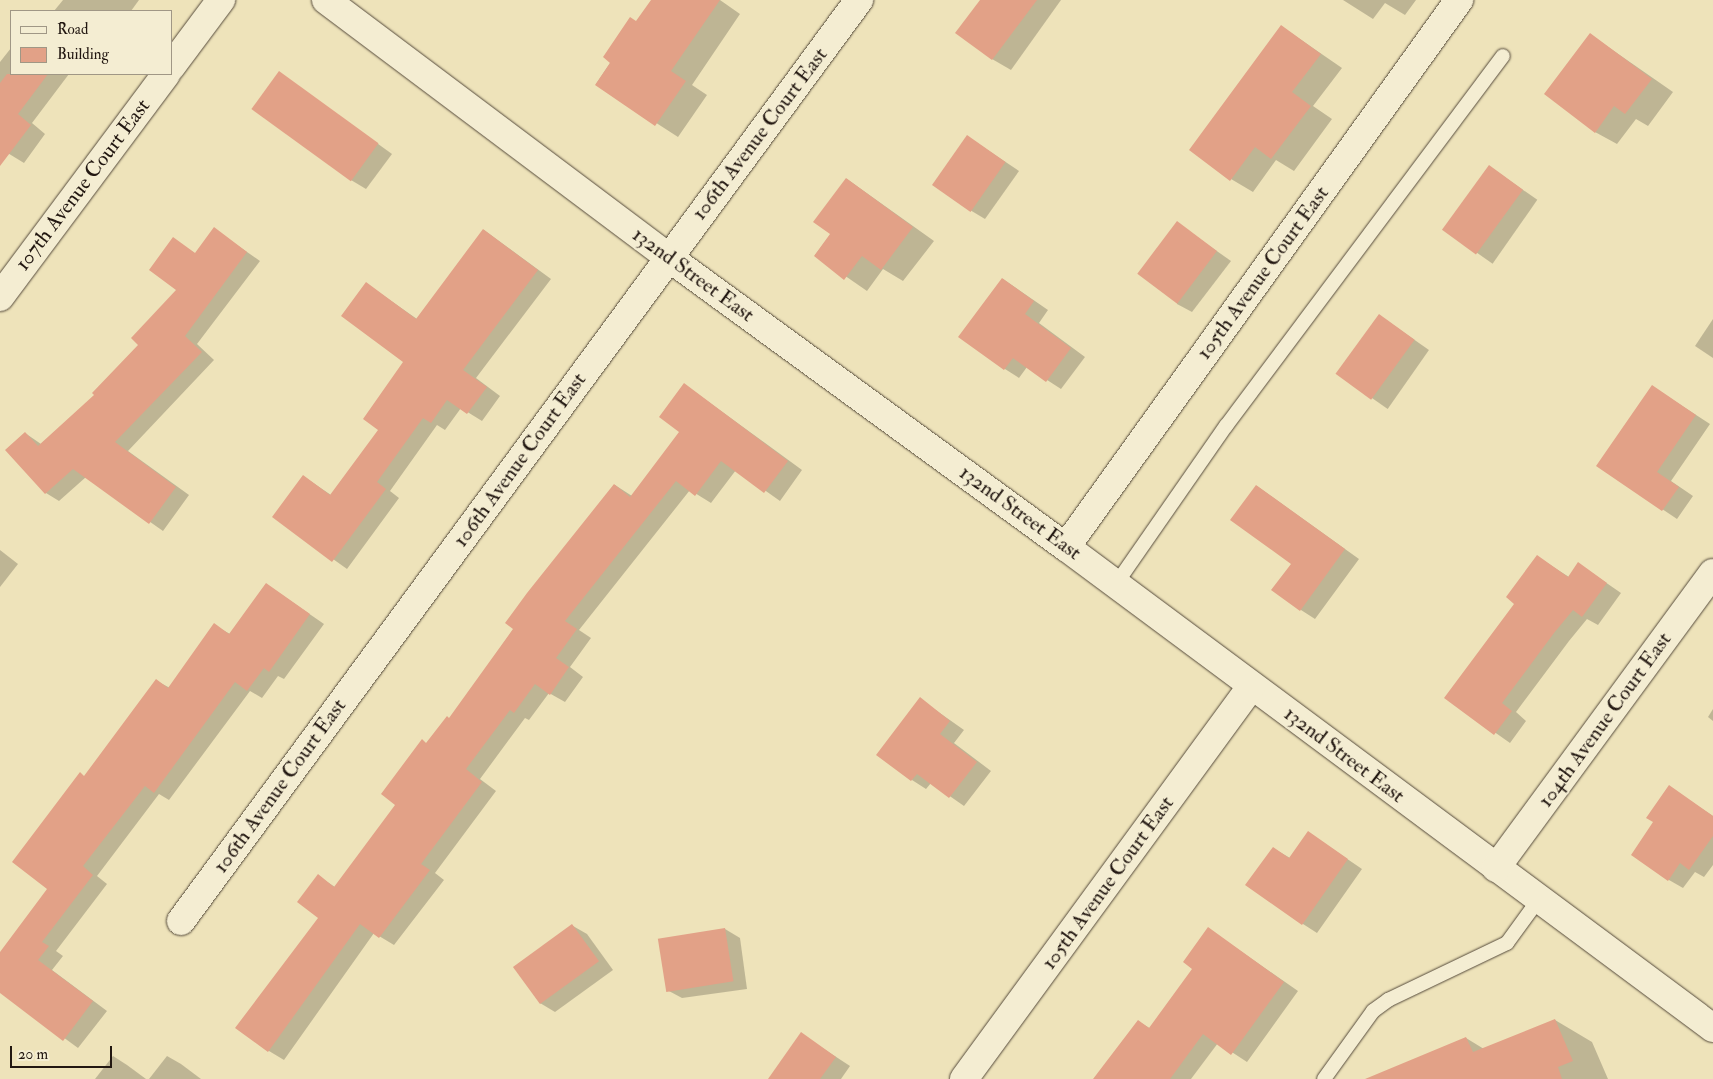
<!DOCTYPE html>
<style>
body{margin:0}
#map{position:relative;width:1713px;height:1079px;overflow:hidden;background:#eee3ba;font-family:"IM FELL Double Pica",serif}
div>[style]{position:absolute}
.shadow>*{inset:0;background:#0003;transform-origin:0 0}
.building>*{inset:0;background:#e2a187;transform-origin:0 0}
.roads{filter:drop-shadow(0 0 1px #554a3b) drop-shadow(0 0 1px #554a3b)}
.service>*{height:14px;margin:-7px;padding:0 7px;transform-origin:7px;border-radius:7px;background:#f4edd2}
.minor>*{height:28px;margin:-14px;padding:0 14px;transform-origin:14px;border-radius:14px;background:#f4edd2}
span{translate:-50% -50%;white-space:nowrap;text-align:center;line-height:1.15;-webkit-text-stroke:4px #f4edd2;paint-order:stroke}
.street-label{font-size:21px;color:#221711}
.legend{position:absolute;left:10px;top:10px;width:162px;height:65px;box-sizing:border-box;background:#f4edd2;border:1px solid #a09785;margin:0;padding:6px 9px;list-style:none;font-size:15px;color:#221711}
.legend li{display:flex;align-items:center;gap:10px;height:25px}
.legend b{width:25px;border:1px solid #a09785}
.scale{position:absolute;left:10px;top:1046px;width:102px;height:22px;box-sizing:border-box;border:2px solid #221711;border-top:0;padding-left:6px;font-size:15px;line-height:18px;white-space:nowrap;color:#221711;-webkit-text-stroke:4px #f4edd2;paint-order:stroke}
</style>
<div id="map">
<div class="shadow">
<i style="clip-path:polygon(63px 0,139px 0,131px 11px,54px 11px)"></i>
<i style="clip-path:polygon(652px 0,720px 0,740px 14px,692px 85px,707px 95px,678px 137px,596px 84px)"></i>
<i style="clip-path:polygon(982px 0,1061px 0,1011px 70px,992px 59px)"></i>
<i style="clip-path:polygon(1343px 0,1416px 0,1405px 15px,1385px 3px,1373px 19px)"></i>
<i style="clip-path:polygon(1281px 26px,1342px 68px,1313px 106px,1332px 119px,1294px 171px,1276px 160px,1253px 192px,1231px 179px)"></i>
<i style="clip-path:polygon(1591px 35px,1673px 92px,1648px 126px,1636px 119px,1617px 144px,1595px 132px)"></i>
<i style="clip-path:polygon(11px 48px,11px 74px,69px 74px,32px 123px,45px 134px,24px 163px,6px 152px,0 160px,0 62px)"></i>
<i style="clip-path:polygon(280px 73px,392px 154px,366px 189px,351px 180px)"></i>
<i style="clip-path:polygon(968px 137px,1019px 171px,985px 219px,970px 210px)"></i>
<i style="left:1489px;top:166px;width:59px;height:78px;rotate:35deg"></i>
<i style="clip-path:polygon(847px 179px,934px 241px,903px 281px,883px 269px,867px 291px,815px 255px,831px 234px)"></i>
<i style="clip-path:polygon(1177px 223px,1231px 261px,1192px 312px,1177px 304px)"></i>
<i style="clip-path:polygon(214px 229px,260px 261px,197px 344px,214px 360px,128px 451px,189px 495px,163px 531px,86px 477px,59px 501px,46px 493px,7px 450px,25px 433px,41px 444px,96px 395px,140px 345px,178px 290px,173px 239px,196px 254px)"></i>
<i style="clip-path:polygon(484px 230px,551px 279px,476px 378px,500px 396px,482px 421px,461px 408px,445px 430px,437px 425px,390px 491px,399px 498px,347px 569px,274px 517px,303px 476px,331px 495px,380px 429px,405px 362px,367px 284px,417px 319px)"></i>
<i style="clip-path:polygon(1003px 279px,1048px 310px,1039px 323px,1085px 357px,1061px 389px,1027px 367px,1019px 378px,1005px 369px)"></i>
<i style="left:1379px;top:315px;width:61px;height:72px;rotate:35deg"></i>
<i style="clip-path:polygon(1713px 319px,1713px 358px,1695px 346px)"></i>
<i style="clip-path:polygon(684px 384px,802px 470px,780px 501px,736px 470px,711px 503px,690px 490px,579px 630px,591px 638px,570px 667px,583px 677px,565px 702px,549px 693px,529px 720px,525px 718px,480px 779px,496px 791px,435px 873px,444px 880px,394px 945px,374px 933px,284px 1060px,269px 1051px,237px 1028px,320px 917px,318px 876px,335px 887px,397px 804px,427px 744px,450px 719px,615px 485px,632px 496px,681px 432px)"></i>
<i style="clip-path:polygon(1653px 387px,1710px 424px,1671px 481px,1693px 496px,1677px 519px,1598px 466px)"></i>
<i style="clip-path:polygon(1257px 486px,1359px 559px,1315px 619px,1301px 610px,1293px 564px)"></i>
<i style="clip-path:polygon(0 550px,18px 564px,0 587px)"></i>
<i style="clip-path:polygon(1538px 557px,1569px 577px,1579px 564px,1621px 593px,1598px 625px,1587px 619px,1569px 641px,1516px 712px,1526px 721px,1510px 743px,1446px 698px,1516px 603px)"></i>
<i style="clip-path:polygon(266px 584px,324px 624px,284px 679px,278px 676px,262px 698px,250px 691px,169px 800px,159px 794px,97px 876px,107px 884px,56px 951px,63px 956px,52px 970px,107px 1011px,78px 1048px,0 991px,0 954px,49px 889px,85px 777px,157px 681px,170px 688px,214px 625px,230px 634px)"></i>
<i style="clip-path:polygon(920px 699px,964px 730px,954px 743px,991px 771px,964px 806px,931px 783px,926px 789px,912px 780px)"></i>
<i style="clip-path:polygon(1713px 709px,1713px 721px,1708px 717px)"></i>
<i style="clip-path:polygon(1669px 787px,1713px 816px,1713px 865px,1704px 877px,1695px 872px,1683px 888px,1669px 880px,1655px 822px)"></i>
<i style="clip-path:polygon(1309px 833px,1362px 869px,1317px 933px,1303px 924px,1273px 848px,1290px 858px)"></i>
<i style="clip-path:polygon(573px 926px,587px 934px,613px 970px,555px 1012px,540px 1003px,514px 967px)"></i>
<i style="clip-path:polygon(725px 929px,740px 938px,747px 989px,682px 998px,667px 990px)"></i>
<i style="clip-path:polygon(1209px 929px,1298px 991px,1247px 1062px,1218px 1043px,1191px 1079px,1095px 1079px,1138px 1021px,1151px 1029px,1194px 969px)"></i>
<i style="clip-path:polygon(1555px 1020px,1592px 1042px,1608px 1079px,1405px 1079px,1466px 1038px,1484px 1049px)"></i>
<i style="clip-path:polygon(801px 1034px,850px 1066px,841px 1079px,769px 1079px)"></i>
<i style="clip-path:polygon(113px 1056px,127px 1065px,146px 1079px,95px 1079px)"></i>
<i style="clip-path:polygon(167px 1056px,181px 1064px,201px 1079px,149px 1079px)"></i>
</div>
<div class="building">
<i style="clip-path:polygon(651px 0,720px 0,671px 71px,686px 81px,655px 126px,595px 85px,610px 63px,603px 57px,630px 17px,636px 21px)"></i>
<i style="clip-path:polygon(980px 0,1037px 0,992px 60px,955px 33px)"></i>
<i style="clip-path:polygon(1281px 25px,1321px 54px,1292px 92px,1311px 106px,1271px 159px,1255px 147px,1230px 181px,1189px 150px)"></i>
<i style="clip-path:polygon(1590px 33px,1652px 79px,1625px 114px,1614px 106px,1595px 133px,1544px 94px)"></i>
<i style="left:279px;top:71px;width:123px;height:47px;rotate:36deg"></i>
<i style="clip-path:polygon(7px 74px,48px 74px,18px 114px,31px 125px,0 166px,0 83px)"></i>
<i style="left:967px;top:135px;width:47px;height:61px;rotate:35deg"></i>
<i style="left:1489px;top:165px;width:42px;height:80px;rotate:36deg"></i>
<i style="clip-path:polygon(846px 178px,913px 227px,881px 270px,862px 256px,844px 280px,814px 256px,830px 234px,813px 222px)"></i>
<i style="left:1177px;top:221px;width:50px;height:66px;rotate:37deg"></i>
<i style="clip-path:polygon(214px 227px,247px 252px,185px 336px,202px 352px,115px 442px,176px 487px,149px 524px,73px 469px,45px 494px,5px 450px,25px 432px,38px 446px,94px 395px,92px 393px,138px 345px,131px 338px,176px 290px,149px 270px,173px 237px,195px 253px)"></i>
<i style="clip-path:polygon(483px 229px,538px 270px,463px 370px,487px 387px,467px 414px,447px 400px,431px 423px,423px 418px,377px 482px,386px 489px,332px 562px,272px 517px,303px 475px,330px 495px,378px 430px,363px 419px,403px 362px,341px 316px,366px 282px,416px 319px)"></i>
<i style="clip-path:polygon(1002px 278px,1034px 301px,1025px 314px,1071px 348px,1046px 382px,1013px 358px,1004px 370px,958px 337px)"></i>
<i style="left:1379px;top:314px;width:44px;height:74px;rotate:36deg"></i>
<i style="clip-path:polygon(684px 383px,788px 461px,764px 493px,721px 461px,695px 496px,676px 481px,565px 621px,577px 629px,556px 658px,569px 667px,550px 695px,535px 684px,514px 713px,510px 710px,466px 769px,482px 782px,421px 864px,430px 870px,379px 938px,360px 924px,268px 1052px,235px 1028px,318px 918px,297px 902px,318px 874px,334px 887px,395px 805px,381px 794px,422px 739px,426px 743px,447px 716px,449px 718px,513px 629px,505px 623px,527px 593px,614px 484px,630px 497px,679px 432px,659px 417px)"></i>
<i style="clip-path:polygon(1652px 385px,1696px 415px,1657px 472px,1679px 487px,1662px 511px,1596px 466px)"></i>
<i style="clip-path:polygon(1256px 485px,1345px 549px,1300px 611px,1271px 590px,1291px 564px,1230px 520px)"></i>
<i style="clip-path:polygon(1537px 555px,1568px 577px,1578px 562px,1607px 583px,1582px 617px,1573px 610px,1554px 633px,1502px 703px,1512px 711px,1494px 735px,1444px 698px,1514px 604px,1506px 597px)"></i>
<i style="clip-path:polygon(266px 583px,310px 614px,269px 672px,264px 668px,247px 691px,235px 682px,154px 793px,145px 786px,83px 866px,93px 875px,42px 942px,49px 946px,38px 960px,93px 1001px,63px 1041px,0 993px,0 952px,47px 889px,12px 862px,80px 772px,84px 776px,156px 679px,168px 688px,214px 623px,229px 634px)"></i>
<i style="clip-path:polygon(920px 697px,950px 721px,940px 734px,977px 762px,949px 798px,917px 774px,911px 781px,876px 755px)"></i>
<i style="clip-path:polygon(1669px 785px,1713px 816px,1713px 836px,1689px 870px,1680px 863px,1668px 881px,1631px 855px,1653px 822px,1646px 818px)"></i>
<i style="clip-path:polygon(1308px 831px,1348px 859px,1302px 925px,1245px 885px,1273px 847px,1289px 858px)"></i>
<i style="left:572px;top:924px;width:46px;height:73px;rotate:54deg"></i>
<i style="clip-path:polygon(1208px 927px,1284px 982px,1231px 1055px,1203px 1034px,1170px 1079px,1093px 1079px,1138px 1020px,1149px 1028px,1192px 969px,1183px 962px)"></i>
<i style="left:725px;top:928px;width:54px;height:68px;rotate:81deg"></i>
<i style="clip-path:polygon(1555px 1019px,1573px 1061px,1558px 1067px,1562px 1079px,1365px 1079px,1466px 1037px,1473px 1052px)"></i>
<i style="clip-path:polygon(801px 1032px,836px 1057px,820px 1079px,768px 1079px)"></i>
</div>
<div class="roads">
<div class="service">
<i style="left:1116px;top:584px;width:193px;rotate:-55.2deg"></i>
<i style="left:1226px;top:426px;width:462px;rotate:-53.2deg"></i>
<i style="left:1324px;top:1079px;width:84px;rotate:-54.2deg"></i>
<i style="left:1373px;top:1011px;width:19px;rotate:-36deg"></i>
<i style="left:1388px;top:1000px;width:132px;rotate:-25.6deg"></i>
<i style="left:1507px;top:943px;width:54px;rotate:-54deg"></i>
</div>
<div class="minor">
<i style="left:326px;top:0;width:428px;rotate:36.9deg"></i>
<i style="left:668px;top:257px;width:492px;rotate:36.1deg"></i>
<i style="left:1066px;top:547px;width:806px;rotate:36.63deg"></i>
<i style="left:171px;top:67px;width:84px;rotate:-53.3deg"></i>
<i style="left:0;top:297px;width:278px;rotate:-53.3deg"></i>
<i style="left:1066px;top:547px;width:674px;rotate:-54.3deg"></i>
<i style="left:1496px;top:868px;width:366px;rotate:-53.7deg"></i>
<i style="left:181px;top:921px;width:1144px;rotate:-53.64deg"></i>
<i style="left:964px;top:1079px;width:486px;rotate:-53.8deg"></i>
</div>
</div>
<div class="street-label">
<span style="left:760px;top:134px;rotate:-53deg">106th Avenue Court East</span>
<span style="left:83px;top:185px;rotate:-53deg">107th Avenue Court East</span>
<span style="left:1263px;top:273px;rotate:-54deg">105th Avenue Court East</span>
<span style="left:693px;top:275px;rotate:36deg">132nd Street East</span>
<span style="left:520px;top:460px;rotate:-54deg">106th Avenue Court East</span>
<span style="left:1020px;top:513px;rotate:36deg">132nd Street East</span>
<span style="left:1605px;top:720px;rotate:-54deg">104th Avenue Court East</span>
<span style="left:1344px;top:755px;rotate:37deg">132nd Street East</span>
<span style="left:280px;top:786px;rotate:-54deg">106th Avenue Court East</span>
<span style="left:1108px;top:883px;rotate:-54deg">105th Avenue Court East</span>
</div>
<ul class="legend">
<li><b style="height:6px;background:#f4edd2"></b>Road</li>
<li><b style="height:14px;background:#e2a187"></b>Building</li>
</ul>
<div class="scale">20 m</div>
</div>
